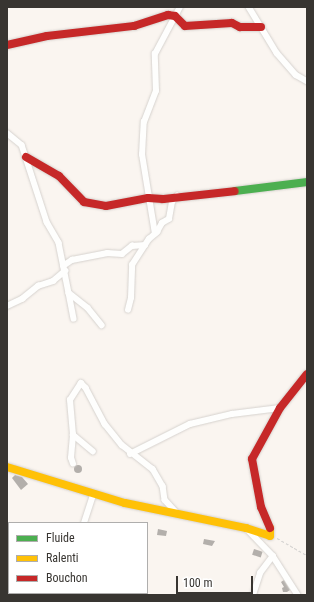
<!DOCTYPE html>
<style>
body{margin:0}
#map{position:relative;width:314px;height:602px;overflow:hidden;background:#faf5f0;font-family:"Roboto Condensed",sans-serif}
div>[style]{position:absolute}
.building>*{inset:0;background:#b3afab;transform-origin:0 0}
.round{border-radius:50%}
.path>*{height:1px;margin-top:-0.5px;transform-origin:0;background:repeating-linear-gradient(90deg,#d5d3d1 0 3px,transparent 0 5px)}
.roads{filter:drop-shadow(0 0 1px #d6d2ce) drop-shadow(0 0 1px #d6d2ce)}
.street>*{height:5.5px;margin:-2.75px;padding:0 2.75px;transform-origin:2.75px;border-radius:2.75px;background:#fefefd}
.fast>*{height:8px;margin:-4px;padding:0 4px;transform-origin:4px;border-radius:4px;background:#4caf50}
.slow>*{height:8px;margin:-4px;padding:0 4px;transform-origin:4px;border-radius:4px;background:#ffc107}
.jam>*{height:8px;margin:-4px;padding:0 4px;transform-origin:4px;border-radius:4px;background:#c62828}
span{translate:-50% -50%;white-space:nowrap;text-align:center;line-height:1.15;-webkit-text-stroke:4px #fff;paint-order:stroke}
.frame{position:absolute;inset:0;border:8px solid #383531;pointer-events:none}
.legend{position:absolute;left:8px;top:522px;width:140px;height:72px;box-sizing:border-box;background:#fff;border:1px solid #afaead;margin:0;padding:5px 7px;list-style:none;font-size:12px;color:#383531}
.legend li{display:flex;align-items:center;gap:8px;height:20px}
.legend b{width:20px;border:1px solid #afaead}
.scale{position:absolute;left:176px;top:576px;width:77px;height:18px;box-sizing:border-box;border:2px solid #383531;border-top:0;padding-left:5px;font-size:12px;line-height:14px;white-space:nowrap;color:#383531;-webkit-text-stroke:3px #fff;paint-order:stroke}
</style>
<div id="map">
<div class="building">
<i class="round" style="left:74px;top:465px;width:8px;height:8px"></i>
<i style="clip-path:polygon(15px 475px,22px 477px,28px 484px,21px 490px,12px 478px)"></i>
<i style="clip-path:polygon(158px 529px,167px 531px,166px 536px,157px 535px)"></i>
<i style="clip-path:polygon(204px 539px,215px 541px,212px 546px,203px 544px)"></i>
<i style="left:254px;top:549px;width:9px;height:6px;rotate:18deg"></i>
<i style="clip-path:polygon(284px 580px,290px 590px,287px 592px,283px 592px,282px 588px,284px 587px,281px 582px)"></i>
</div>
<div class="path">
<i style="left:277px;top:538px;width:34px;rotate:30deg"></i>
</div>
<div class="roads">
<div class="street">
<i style="left:249px;top:7px;width:54px;rotate:58.7deg"></i>
<i style="left:277px;top:53px;width:29px;rotate:49deg"></i>
<i style="left:296px;top:75px;width:13px;rotate:29deg"></i>
<i style="left:7px;top:133px;width:19px;rotate:39deg"></i>
<i style="left:22px;top:145px;width:81px;rotate:72deg"></i>
<i style="left:47px;top:222px;width:24px;rotate:60deg"></i>
<i style="left:59px;top:243px;width:51px;rotate:78.7deg"></i>
<i style="left:69px;top:293px;width:24px;rotate:38deg"></i>
<i style="left:88px;top:308px;width:22px;rotate:51deg"></i>
<i style="left:155px;top:234px;width:80px;rotate:-99.3deg"></i>
<i style="left:142px;top:155px;width:33px;rotate:-87deg"></i>
<i style="left:144px;top:122px;width:33px;rotate:-69deg"></i>
<i style="left:156px;top:91px;width:37px;rotate:-92deg"></i>
<i style="left:155px;top:54px;width:53px;rotate:-62deg"></i>
<i style="left:63px;top:266px;width:11px;rotate:-34deg"></i>
<i style="left:72px;top:260px;width:36px;rotate:-11deg"></i>
<i style="left:107px;top:253px;width:15px;rotate:4deg"></i>
<i style="left:122px;top:254px;width:13px;rotate:-39deg"></i>
<i style="left:132px;top:246px;width:13px;rotate:-4deg"></i>
<i style="left:69px;top:293px;width:26px;rotate:79deg"></i>
<i style="left:7px;top:306px;width:17px;rotate:-25deg"></i>
<i style="left:22px;top:299px;width:21px;rotate:-39deg"></i>
<i style="left:38px;top:286px;width:16px;rotate:-18deg"></i>
<i style="left:53px;top:281px;width:16px;rotate:-40deg"></i>
<i style="left:128px;top:310px;width:12px;rotate:-76deg"></i>
<i style="left:131px;top:298px;width:33px;rotate:-88deg"></i>
<i style="left:132px;top:265px;width:31px;rotate:-57deg"></i>
<i style="left:149px;top:239px;width:11px;rotate:-41deg"></i>
<i style="left:157px;top:232px;width:10px;rotate:-61deg"></i>
<i style="left:162px;top:223px;width:8px;rotate:-30deg"></i>
<i style="left:169px;top:219px;width:17px;rotate:-80deg"></i>
<i style="left:172px;top:202px;width:8px;rotate:-50deg"></i>
<i style="left:93px;top:452px;width:26px;rotate:-140deg"></i>
<i style="left:73px;top:435px;width:35px;rotate:-95deg"></i>
<i style="left:70px;top:400px;width:20px;rotate:-57deg"></i>
<i style="left:81px;top:383px;width:7px;rotate:45deg"></i>
<i style="left:86px;top:388px;width:41px;rotate:62.2deg"></i>
<i style="left:105px;top:424px;width:27px;rotate:51deg"></i>
<i style="left:122px;top:445px;width:39px;rotate:38deg"></i>
<i style="left:153px;top:469px;width:20px;rotate:60deg"></i>
<i style="left:163px;top:486px;width:14px;rotate:82deg"></i>
<i style="left:165px;top:500px;width:18px;rotate:47deg"></i>
<i style="left:130px;top:454px;width:67px;rotate:-26.6deg"></i>
<i style="left:190px;top:424px;width:43px;rotate:-13.4deg"></i>
<i style="left:232px;top:414px;width:48px;rotate:-7.1deg"></i>
<i style="left:73px;top:464px;width:6px;rotate:-108deg"></i>
<i style="left:71px;top:458px;width:23px;rotate:-85deg"></i>
<i style="left:84px;top:523px;width:29px;rotate:-72deg"></i>
<i style="left:248px;top:530px;width:36px;rotate:46deg"></i>
<i style="left:273px;top:556px;width:46px;rotate:57.3deg"></i>
<i style="left:68px;top:595px;width:2px;rotate:-63deg"></i>
<i style="left:253px;top:595px;width:23px;rotate:-72deg"></i>
<i style="left:260px;top:573px;width:21px;rotate:-53deg"></i>
</div>
<div class="fast">
<i style="left:235px;top:191px;width:73px;rotate:-7.1deg"></i>
</div>
<div class="slow">
<i style="left:7px;top:467px;width:123px;rotate:17deg"></i>
<i style="left:125px;top:503px;width:124px;rotate:11.7deg"></i>
<i style="left:246px;top:528px;width:25px;rotate:18deg"></i>
<i style="left:270px;top:536px;width:8px;rotate:-90deg"></i>
</div>
<div class="jam">
<i style="left:7px;top:45px;width:41px;rotate:-12.7deg"></i>
<i style="left:47px;top:36px;width:88px;rotate:-6.6deg"></i>
<i style="left:134px;top:26px;width:36px;rotate:-18deg"></i>
<i style="left:168px;top:15px;width:7px;rotate:8deg"></i>
<i style="left:175px;top:16px;width:14px;rotate:45deg"></i>
<i style="left:185px;top:26px;width:47px;rotate:-3.7deg"></i>
<i style="left:232px;top:23px;width:9px;rotate:27deg"></i>
<i style="left:240px;top:27px;width:21px"></i>
<i style="left:26px;top:157px;width:38px;rotate:30deg"></i>
<i style="left:59px;top:176px;width:36px;rotate:46deg"></i>
<i style="left:84px;top:202px;width:22px;rotate:10deg"></i>
<i style="left:106px;top:206px;width:43px;rotate:-10.8deg"></i>
<i style="left:148px;top:198px;width:15px;rotate:4deg"></i>
<i style="left:163px;top:199px;width:72px;rotate:-6.3deg"></i>
<i style="left:270px;top:528px;width:23px;rotate:-113deg"></i>
<i style="left:261px;top:507px;width:49px;rotate:-100.6deg"></i>
<i style="left:252px;top:459px;width:58px;rotate:-61.2deg"></i>
<i style="left:280px;top:408px;width:43px;rotate:-51.5deg"></i>
</div>
</div>
<div class="frame"></div>
<ul class="legend">
<li><b style="height:5px;background:#4caf50"></b>Fluide</li>
<li><b style="height:5px;background:#ffc107"></b>Ralenti</li>
<li><b style="height:5px;background:#c62828"></b>Bouchon</li>
</ul>
<div class="scale">100 m</div>
</div>
